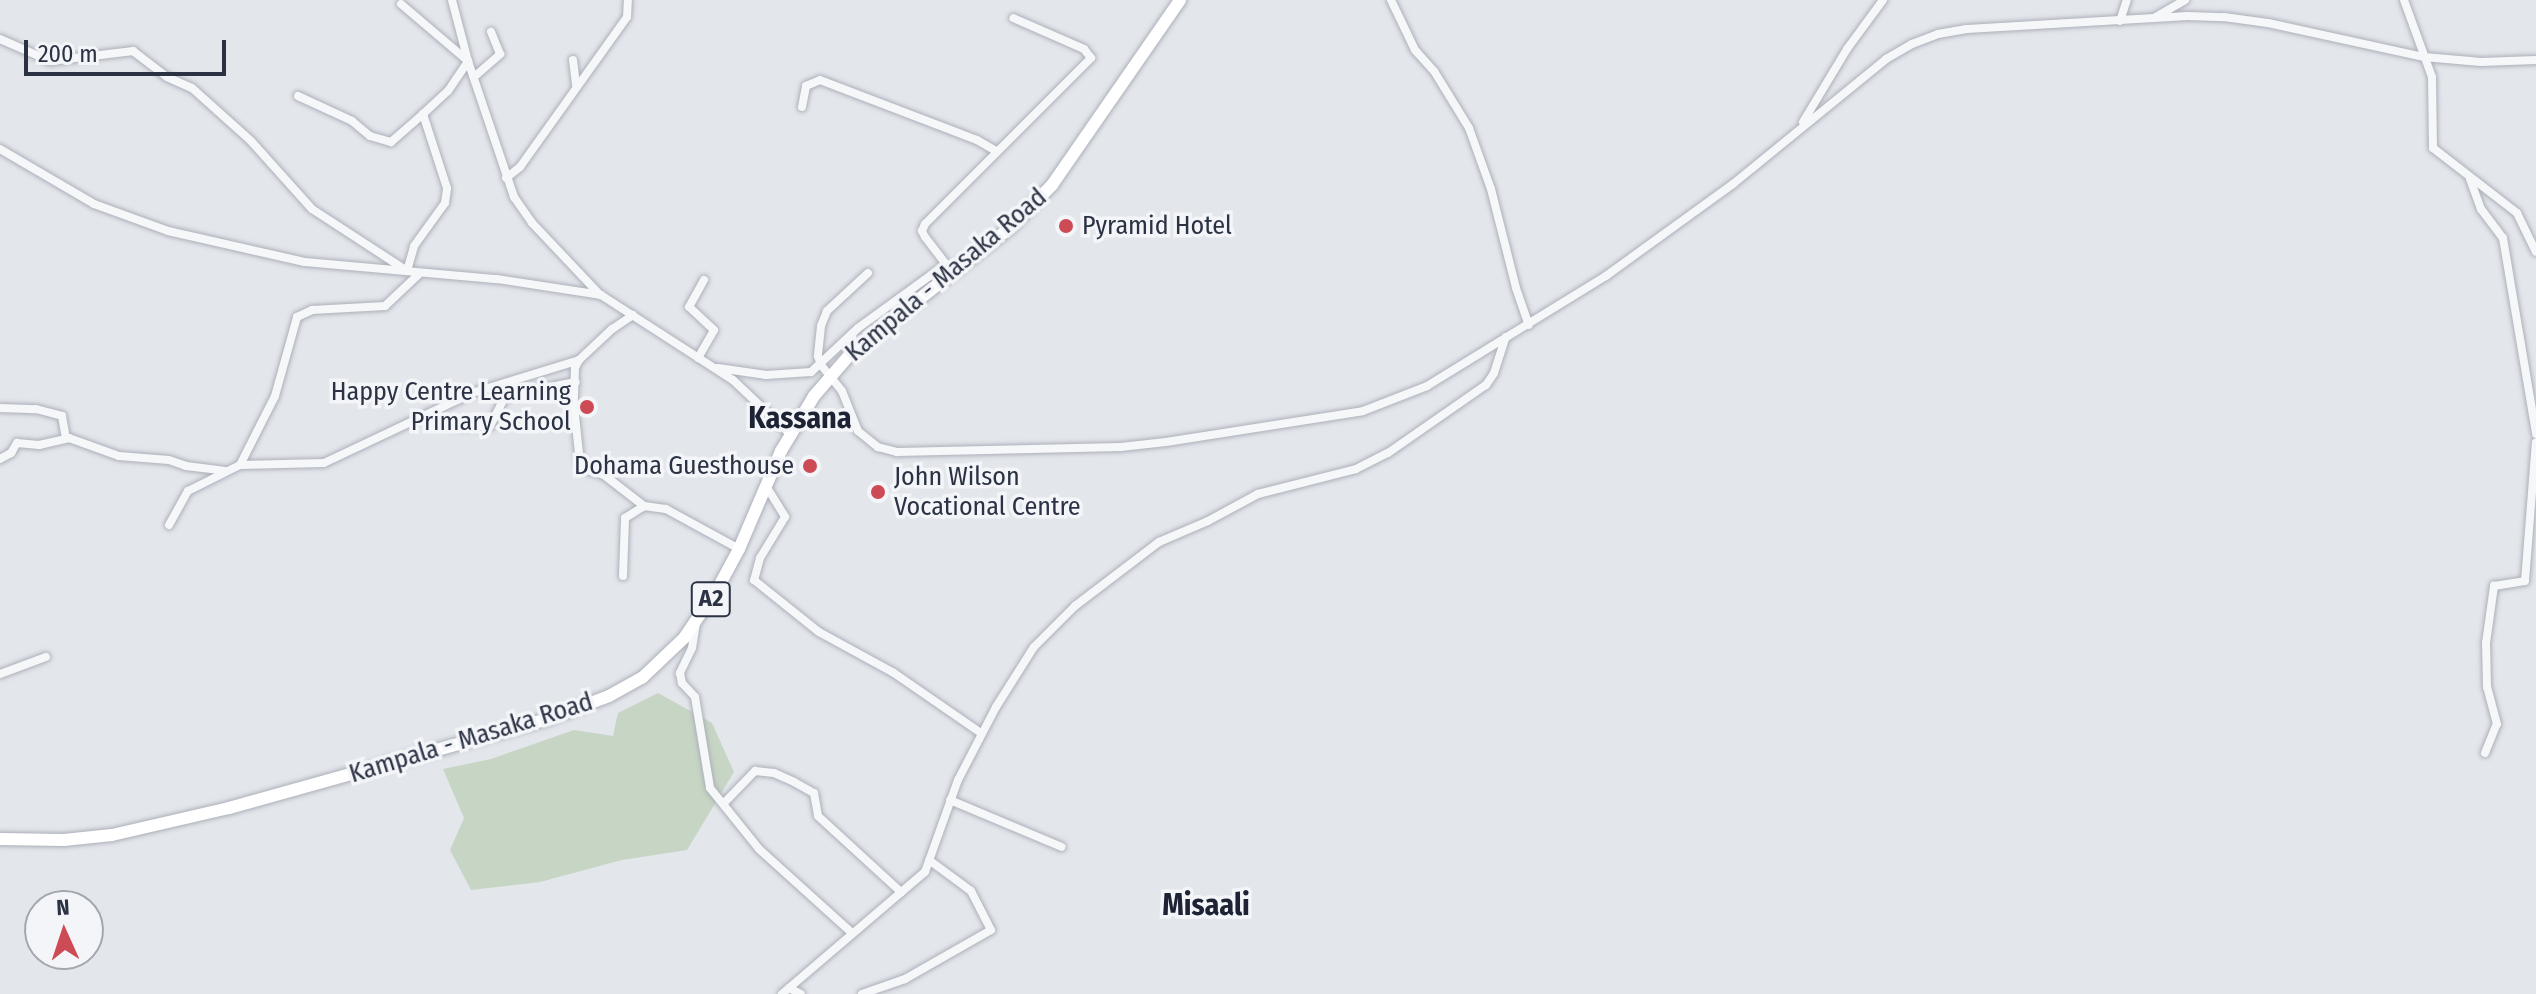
<!DOCTYPE html>
<style>
body{margin:0}
#map{position:relative;width:2536px;height:994px;overflow:hidden;background:#e3e6eb;font-family:"Fira Sans Condensed",sans-serif}
div>[style]{position:absolute}
.green>*{inset:0;background:#c7d5c4}
.roads{filter:drop-shadow(0 0 2px #acb0b9) drop-shadow(0 0 2px #acb0b9)}
.minor>*{height:8px;margin:-4px;padding:0 4px;transform-origin:4px;border-radius:4px;background:#f6f7f9}
.primary>*{height:12px;margin:-6px;padding:0 6px;transform-origin:6px;border-radius:6px;background:#fff}
.dots>*{width:22px;height:22px;translate:-50% -50%;box-sizing:border-box;border:4px solid #f3f5f8;border-radius:50%}
span{translate:-50% -50%;white-space:nowrap;text-align:center;line-height:1.15;-webkit-text-stroke:7px #f3f5f8;paint-order:stroke}
.shield-label span{padding:2px 6px;background:#f3f5f8;border:2px solid;border-radius:6px;-webkit-text-stroke-width:0}
.shield-label{font-size:24px;color:#2b3243;font-weight:700}
.poi-label{font-size:26px;color:#2b3243}
.left{translate:0 -50%;text-align:left}
.right{translate:-100% -50%;text-align:right}
.street-label{font-size:26px;color:#2b3243}
.quarter-label{font-size:30px;color:#1d2334;font-weight:700}
.north{position:absolute;left:24px;top:890px;width:80px;height:80px;box-sizing:border-box;background:#f3f5f8;border:2px solid #a3a7b0;border-radius:50%;rotate:357deg;font-size:22px;font-weight:700;line-height:32px;text-align:center;color:#2b3243}
.north::after{content:'';display:block;margin:auto;width:28px;height:36px;background:#cd4b55;clip-path:polygon(50% 0,100% 100%,50% 72%,0 100%)}
.scale{position:absolute;left:24px;top:40px;width:202px;height:36px;box-sizing:border-box;border:4px solid #2b3243;border-top:0;padding-left:10px;font-size:24px;line-height:28px;white-space:nowrap;color:#2b3243;-webkit-text-stroke:6px #f3f5f8;paint-order:stroke}
</style>
<div id="map">
<div class="green">
<i style="clip-path:polygon(658px 693px,712px 723px,734px 772px,687px 850px,622px 860px,540px 882px,471px 890px,450px 850px,464px 818px,443px 769px,491px 759px,574px 730px,613px 736px,618px 713px)"></i>
</div>
<div class="roads">
<div class="minor">
<i style="left:452px;top:0;width:63px;rotate:75.3deg"></i>
<i style="left:468px;top:61px;width:144px;rotate:71.3deg"></i>
<i style="left:514px;top:197px;width:32px;rotate:55deg"></i>
<i style="left:532px;top:223px;width:99px;rotate:46.6deg"></i>
<i style="left:1391px;top:0;width:55px;rotate:64.4deg"></i>
<i style="left:1415px;top:50px;width:28px;rotate:48deg"></i>
<i style="left:1434px;top:71px;width:67px;rotate:58.4deg"></i>
<i style="left:1469px;top:128px;width:65px;rotate:70.2deg"></i>
<i style="left:1491px;top:189px;width:102px;rotate:75.8deg"></i>
<i style="left:1516px;top:288px;width:39px;rotate:71deg"></i>
<i style="left:2404px;top:0;width:82px;rotate:70deg"></i>
<i style="left:2432px;top:77px;width:71px;rotate:89.2deg"></i>
<i style="left:2433px;top:148px;width:106px;rotate:37.7deg"></i>
<i style="left:2517px;top:213px;width:43px;rotate:64deg"></i>
<i style="left:2154px;top:18px;width:36px;rotate:-30deg"></i>
<i style="left:2120px;top:21px;width:22px;rotate:-72deg"></i>
<i style="left:0;top:39px;width:55px;rotate:23.7deg"></i>
<i style="left:50px;top:61px;width:84px;rotate:-6.9deg"></i>
<i style="left:133px;top:51px;width:43px;rotate:37.4deg"></i>
<i style="left:167px;top:77px;width:27px;rotate:24deg"></i>
<i style="left:192px;top:88px;width:79px;rotate:41.9deg"></i>
<i style="left:251px;top:141px;width:91px;rotate:48.1deg"></i>
<i style="left:312px;top:209px;width:113px;rotate:33.1deg"></i>
<i style="left:407px;top:271px;width:26px;rotate:-74deg"></i>
<i style="left:414px;top:246px;width:53px;rotate:-54.2deg"></i>
<i style="left:445px;top:203px;width:15px;rotate:-82deg"></i>
<i style="left:447px;top:188px;width:78px;rotate:-108deg"></i>
<i style="left:423px;top:114px;width:34px;rotate:-43deg"></i>
<i style="left:448px;top:91px;width:36px;rotate:-56deg"></i>
<i style="left:468px;top:61px;width:88px;rotate:-139.6deg"></i>
<i style="left:573px;top:60px;width:25px;rotate:83deg"></i>
<i style="left:474px;top:77px;width:35px;rotate:-41deg"></i>
<i style="left:500px;top:54px;width:24px;rotate:-112deg"></i>
<i style="left:298px;top:96px;width:60px;rotate:24.8deg"></i>
<i style="left:352px;top:121px;width:23px;rotate:40deg"></i>
<i style="left:370px;top:136px;width:22px;rotate:16deg"></i>
<i style="left:391px;top:142px;width:43px;rotate:-41.2deg"></i>
<i style="left:802px;top:107px;width:21px;rotate:-79deg"></i>
<i style="left:806px;top:86px;width:15px;rotate:-23deg"></i>
<i style="left:820px;top:80px;width:168px;rotate:20.9deg"></i>
<i style="left:977px;top:140px;width:22px;rotate:30deg"></i>
<i style="left:1803px;top:122px;width:85px;rotate:-58.9deg"></i>
<i style="left:1847px;top:49px;width:61px;rotate:-53.7deg"></i>
<i style="left:0;top:149px;width:109px;rotate:30.3deg"></i>
<i style="left:94px;top:204px;width:79px;rotate:20deg"></i>
<i style="left:168px;top:231px;width:140px;rotate:12.8deg"></i>
<i style="left:305px;top:262px;width:193px;rotate:5.1deg"></i>
<i style="left:497px;top:279px;width:105px;rotate:8.7deg"></i>
<i style="left:601px;top:295px;width:157px;rotate:32.8deg"></i>
<i style="left:733px;top:380px;width:79px;rotate:43.5deg"></i>
<i style="left:506px;top:178px;width:18px;rotate:-38deg"></i>
<i style="left:520px;top:167px;width:184px;rotate:-54.5deg"></i>
<i style="left:627px;top:17px;width:17px;rotate:-87deg"></i>
<i style="left:2470px;top:179px;width:32px;rotate:70deg"></i>
<i style="left:2481px;top:209px;width:36px;rotate:53deg"></i>
<i style="left:2503px;top:238px;width:199px;rotate:80.4deg"></i>
<i style="left:952px;top:272px;width:44px;rotate:-127.6deg"></i>
<i style="left:925px;top:237px;width:7px;rotate:-117deg"></i>
<i style="left:922px;top:231px;width:8px;rotate:-67deg"></i>
<i style="left:925px;top:224px;width:235px;rotate:-45deg"></i>
<i style="left:1091px;top:58px;width:11px;rotate:-128deg"></i>
<i style="left:1084px;top:49px;width:77px;rotate:-156.4deg"></i>
<i style="left:868px;top:273px;width:56px;rotate:137.2deg"></i>
<i style="left:827px;top:311px;width:16px;rotate:112deg"></i>
<i style="left:821px;top:326px;width:30px;rotate:96deg"></i>
<i style="left:818px;top:356px;width:9px;rotate:72deg"></i>
<i style="left:821px;top:365px;width:33px;rotate:51deg"></i>
<i style="left:842px;top:391px;width:43px;rotate:68.2deg"></i>
<i style="left:858px;top:431px;width:26px;rotate:39deg"></i>
<i style="left:878px;top:447px;width:20px;rotate:15deg"></i>
<i style="left:897px;top:452px;width:224px;rotate:-1.3deg"></i>
<i style="left:1121px;top:447px;width:45px;rotate:-6.3deg"></i>
<i style="left:1166px;top:442px;width:199px;rotate:-8.9deg"></i>
<i style="left:1363px;top:411px;width:69px;rotate:-21.3deg"></i>
<i style="left:1427px;top:386px;width:210px;rotate:-31.6deg"></i>
<i style="left:1606px;top:276px;width:157px;rotate:-35.9deg"></i>
<i style="left:1733px;top:184px;width:198px;rotate:-39.2deg"></i>
<i style="left:1886px;top:59px;width:30px;rotate:-30deg"></i>
<i style="left:1912px;top:44px;width:28px;rotate:-21deg"></i>
<i style="left:1938px;top:34px;width:29px;rotate:-10deg"></i>
<i style="left:1967px;top:29px;width:221px;rotate:-3.4deg"></i>
<i style="left:2188px;top:16px;width:36px;rotate:2deg"></i>
<i style="left:2224px;top:17px;width:44px;rotate:7.8deg"></i>
<i style="left:2268px;top:23px;width:160px;rotate:12.3deg"></i>
<i style="left:2424px;top:57px;width:57px;rotate:5deg"></i>
<i style="left:2481px;top:62px;width:55px;rotate:-2.1deg"></i>
<i style="left:633px;top:315px;width:25px;rotate:146deg"></i>
<i style="left:612px;top:329px;width:45px;rotate:136.8deg"></i>
<i style="left:579px;top:360px;width:9px;rotate:117deg"></i>
<i style="left:575px;top:368px;width:38px;rotate:92deg"></i>
<i style="left:574px;top:406px;width:57px;rotate:84deg"></i>
<i style="left:580px;top:463px;width:11px;rotate:41deg"></i>
<i style="left:588px;top:470px;width:17px;rotate:17deg"></i>
<i style="left:604px;top:475px;width:51px;rotate:37.8deg"></i>
<i style="left:698px;top:358px;width:32px;rotate:-60deg"></i>
<i style="left:714px;top:330px;width:34px;rotate:-137deg"></i>
<i style="left:689px;top:307px;width:31px;rotate:-61deg"></i>
<i style="left:718px;top:368px;width:49px;rotate:8.3deg"></i>
<i style="left:766px;top:375px;width:45px;rotate:-3.8deg"></i>
<i style="left:811px;top:372px;width:64px;rotate:-43.1deg"></i>
<i style="left:858px;top:328px;width:109px;rotate:-36deg"></i>
<i style="left:0;top:408px;width:36px;rotate:2deg"></i>
<i style="left:36px;top:409px;width:27px;rotate:15deg"></i>
<i style="left:62px;top:416px;width:22px;rotate:80deg"></i>
<i style="left:452px;top:426px;width:38px"></i>
<i style="left:490px;top:426px;width:34px;rotate:-63deg"></i>
<i style="left:505px;top:396px;width:72px;rotate:-11.2deg"></i>
<i style="left:0;top:459px;width:13px;rotate:-29deg"></i>
<i style="left:11px;top:453px;width:12px;rotate:-59deg"></i>
<i style="left:17px;top:443px;width:22px;rotate:5deg"></i>
<i style="left:39px;top:445px;width:31px;rotate:-13deg"></i>
<i style="left:69px;top:438px;width:53px;rotate:19.8deg"></i>
<i style="left:119px;top:456px;width:50px;rotate:4.6deg"></i>
<i style="left:169px;top:460px;width:18px;rotate:19deg"></i>
<i style="left:186px;top:466px;width:38px;rotate:7deg"></i>
<i style="left:240px;top:465px;width:84px;rotate:-1.4deg"></i>
<i style="left:324px;top:463px;width:164px;rotate:-25.3deg"></i>
<i style="left:472px;top:393px;width:112px;rotate:-17.1deg"></i>
<i style="left:766px;top:486px;width:36px;rotate:58deg"></i>
<i style="left:785px;top:517px;width:48px;rotate:121.4deg"></i>
<i style="left:760px;top:558px;width:23px;rotate:105deg"></i>
<i style="left:754px;top:580px;width:83px;rotate:38.7deg"></i>
<i style="left:819px;top:632px;width:85px;rotate:28.7deg"></i>
<i style="left:894px;top:673px;width:106px;rotate:34.6deg"></i>
<i style="left:169px;top:525px;width:39px;rotate:-61deg"></i>
<i style="left:188px;top:491px;width:58px;rotate:-26.6deg"></i>
<i style="left:240px;top:465px;width:77px;rotate:-63.1deg"></i>
<i style="left:275px;top:396px;width:82px;rotate:-74.4deg"></i>
<i style="left:297px;top:317px;width:17px;rotate:-25deg"></i>
<i style="left:312px;top:310px;width:73px;rotate:-3.1deg"></i>
<i style="left:385px;top:306px;width:47px;rotate:-43.3deg"></i>
<i style="left:623px;top:576px;width:58px;rotate:-88deg"></i>
<i style="left:625px;top:518px;width:22px;rotate:-32deg"></i>
<i style="left:644px;top:506px;width:22px;rotate:8deg"></i>
<i style="left:666px;top:509px;width:83px;rotate:28.7deg"></i>
<i style="left:696px;top:623px;width:25px;rotate:99deg"></i>
<i style="left:692px;top:648px;width:28px;rotate:116deg"></i>
<i style="left:680px;top:673px;width:10px;rotate:79deg"></i>
<i style="left:682px;top:683px;width:19px;rotate:47deg"></i>
<i style="left:695px;top:697px;width:92px;rotate:80.6deg"></i>
<i style="left:710px;top:788px;width:78px;rotate:51.2deg"></i>
<i style="left:759px;top:849px;width:125px;rotate:42.1deg"></i>
<i style="left:0;top:674px;width:49px;rotate:-20.3deg"></i>
<i style="left:2485px;top:753px;width:31px;rotate:-68deg"></i>
<i style="left:2497px;top:724px;width:38px;rotate:-105deg"></i>
<i style="left:2487px;top:687px;width:44px;rotate:-91.3deg"></i>
<i style="left:2486px;top:643px;width:58px;rotate:-82deg"></i>
<i style="left:2494px;top:586px;width:31px;rotate:-9deg"></i>
<i style="left:2525px;top:581px;width:139px;rotate:-85.5deg"></i>
<i style="left:950px;top:800px;width:121px;rotate:22.8deg"></i>
<i style="left:724px;top:803px;width:45px;rotate:-45.9deg"></i>
<i style="left:755px;top:771px;width:19px;rotate:6deg"></i>
<i style="left:774px;top:773px;width:22px;rotate:24deg"></i>
<i style="left:794px;top:782px;width:23px;rotate:29deg"></i>
<i style="left:814px;top:793px;width:23px;rotate:80deg"></i>
<i style="left:818px;top:816px;width:113px;rotate:42.5deg"></i>
<i style="left:789px;top:988px;width:13px;rotate:27deg"></i>
<i style="left:782px;top:994px;width:188px;rotate:-40.5deg"></i>
<i style="left:925px;top:872px;width:98px;rotate:-70.3deg"></i>
<i style="left:958px;top:780px;width:82px;rotate:-62.5deg"></i>
<i style="left:996px;top:707px;width:71px;rotate:-57.7deg"></i>
<i style="left:1034px;top:647px;width:58px;rotate:-45deg"></i>
<i style="left:1075px;top:606px;width:106px;rotate:-37.3deg"></i>
<i style="left:1159px;top:542px;width:53px;rotate:-23.2deg"></i>
<i style="left:1208px;top:521px;width:57px;rotate:-28.4deg"></i>
<i style="left:1258px;top:494px;width:101px;rotate:-14.3deg"></i>
<i style="left:1356px;top:469px;width:36px;rotate:-27deg"></i>
<i style="left:1388px;top:453px;width:119px;rotate:-34.8deg"></i>
<i style="left:1486px;top:385px;width:14px;rotate:-56deg"></i>
<i style="left:1494px;top:373px;width:38px;rotate:-72deg"></i>
<i style="left:862px;top:994px;width:46px;rotate:-19.2deg"></i>
<i style="left:905px;top:979px;width:99px;rotate:-29.7deg"></i>
<i style="left:991px;top:930px;width:44px;rotate:-117.1deg"></i>
<i style="left:971px;top:891px;width:52px;rotate:-143.6deg"></i>
</div>
<div class="primary">
<i style="left:0;top:839px;width:64px;rotate:0.9deg"></i>
<i style="left:64px;top:840px;width:48px;rotate:-5.9deg"></i>
<i style="left:112px;top:835px;width:120px;rotate:-13deg"></i>
<i style="left:229px;top:808px;width:331px;rotate:-15.6deg"></i>
<i style="left:548px;top:719px;width:65px;rotate:-20.7deg"></i>
<i style="left:609px;top:696px;width:38px;rotate:-29deg"></i>
<i style="left:642px;top:678px;width:58px;rotate:-43.6deg"></i>
<i style="left:684px;top:638px;width:60px;rotate:-55.8deg"></i>
<i style="left:718px;top:588px;width:44px;rotate:-61.7deg"></i>
<i style="left:739px;top:549px;width:107px;rotate:-66.8deg"></i>
<i style="left:781px;top:451px;width:64px;rotate:-59deg"></i>
<i style="left:814px;top:396px;width:60px;rotate:-49.1deg"></i>
<i style="left:853px;top:351px;width:201px;rotate:-38.1deg"></i>
<i style="left:1011px;top:227px;width:59px;rotate:-45.7deg"></i>
<i style="left:1052px;top:185px;width:225px;rotate:-55.3deg"></i>
</div>
</div>
<div class="dots">
<i style="left:1066px;top:226px;background:#cd4b55"></i>
<i style="left:587px;top:407px;background:#cd4b55"></i>
<i style="left:810px;top:466px;background:#cd4b55"></i>
<i style="left:878px;top:492px;background:#cd4b55"></i>
</div>
<div class="shield-label">
<span style="left:711px;top:599px">A2</span>
</div>
<div class="poi-label">
<span class="left" style="left:1082px;top:226px">Pyramid Hotel</span>
<span class="right" style="left:571px;top:407px">Happy Centre Learning<br>Primary School</span>
<span class="right" style="left:794px;top:466px">Dohama Guesthouse</span>
<span class="left" style="left:894px;top:492px">John Wilson<br>Vocational Centre</span>
</div>
<div class="street-label">
<span style="left:946px;top:275px;rotate:-40deg">Kampala - Masaka Road</span>
<span style="left:471px;top:738px;rotate:-17deg">Kampala - Masaka Road</span>
</div>
<div class="quarter-label">
<span style="left:800px;top:418px">Kassana</span>
<span style="left:1206px;top:905px">Misaali</span>
</div>
<div class="north">N</div>
<div class="scale">200 m</div>
</div>
